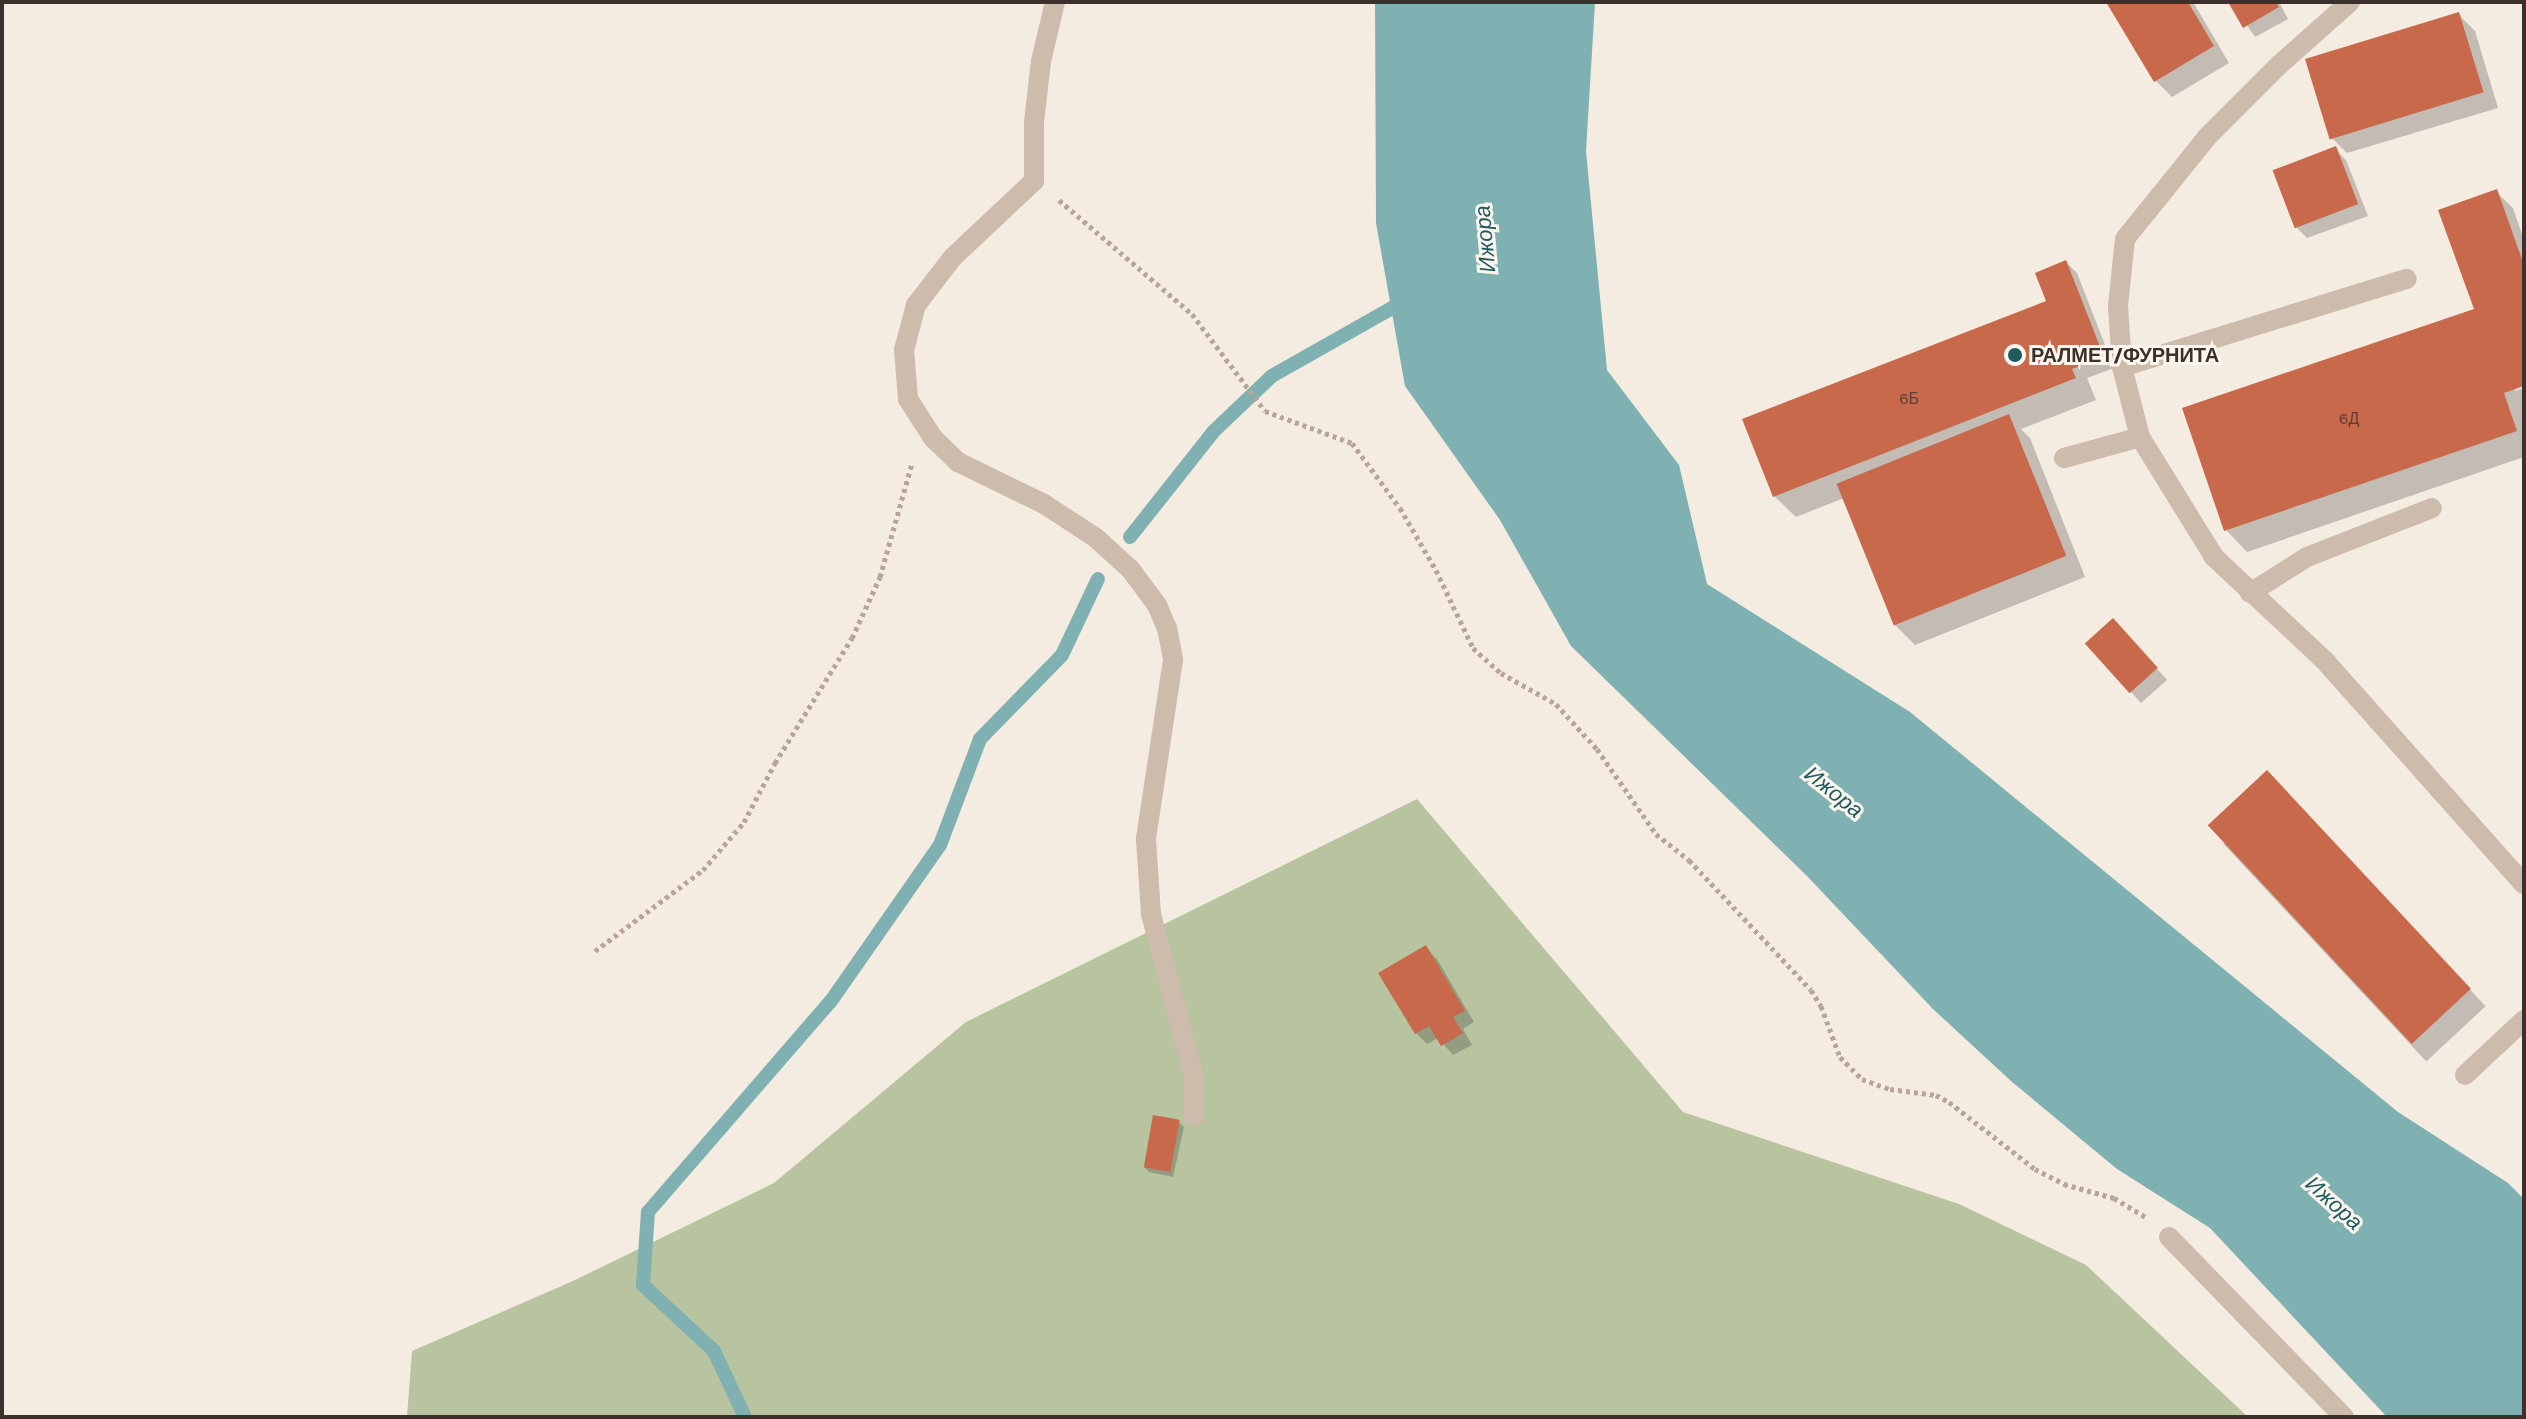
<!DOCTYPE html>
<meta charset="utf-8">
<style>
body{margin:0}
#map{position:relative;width:2526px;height:1419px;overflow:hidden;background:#f4ebe1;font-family:"Work Sans",sans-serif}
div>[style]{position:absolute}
.green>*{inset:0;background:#b8c4a0}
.water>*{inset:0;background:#7fb0b2}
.shadow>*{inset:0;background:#0003;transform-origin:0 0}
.stream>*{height:14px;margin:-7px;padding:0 7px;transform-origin:7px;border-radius:7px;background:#7fb0b2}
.building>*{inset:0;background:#c8694b;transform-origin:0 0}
.path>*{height:5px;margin-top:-2.5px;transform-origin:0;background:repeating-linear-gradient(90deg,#b9a596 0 4px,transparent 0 8px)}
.minor>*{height:20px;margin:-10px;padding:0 10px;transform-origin:10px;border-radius:10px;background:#cdbbac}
.dots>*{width:22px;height:22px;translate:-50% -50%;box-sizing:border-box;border:4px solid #fbf5ee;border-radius:50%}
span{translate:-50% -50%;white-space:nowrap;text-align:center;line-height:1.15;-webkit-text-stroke:6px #fbf5ee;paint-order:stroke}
.number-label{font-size:16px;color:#5e3e33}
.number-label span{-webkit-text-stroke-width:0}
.poi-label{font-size:20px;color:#3b302b;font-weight:700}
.left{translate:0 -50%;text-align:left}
.water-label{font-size:22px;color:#1f5a5e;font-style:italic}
.frame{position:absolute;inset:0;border:4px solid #3b302b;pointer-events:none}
</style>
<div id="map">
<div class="green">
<i style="clip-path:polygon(1417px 799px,1683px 1112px,1959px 1204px,2086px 1265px,2248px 1417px,407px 1417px,412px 1351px,573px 1281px,774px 1183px,966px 1022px)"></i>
</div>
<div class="water">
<i style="clip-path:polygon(1375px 2px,1595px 2px,1586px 151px,1607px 370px,1679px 465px,1707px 584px,1910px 712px,2398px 1112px,2508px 1183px,2524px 1199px,2524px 1417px,2387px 1417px,2210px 1228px,2117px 1169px,2011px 1081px,1933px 1009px,1807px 876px,1571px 646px,1500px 520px,1405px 386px,1376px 223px)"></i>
</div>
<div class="shadow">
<i style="clip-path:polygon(2108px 2px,2193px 2px,2229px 63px,2172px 97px,2156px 81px)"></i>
<i style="clip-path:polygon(2231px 2px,2279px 2px,2288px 19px,2255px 37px)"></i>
<i style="clip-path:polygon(2459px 15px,2475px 31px,2498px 108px,2347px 153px,2330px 136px)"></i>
<i style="clip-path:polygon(2335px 149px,2346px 160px,2368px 216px,2307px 238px,2296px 227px,2274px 171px)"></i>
<i style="clip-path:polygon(2496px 192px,2513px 208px,2524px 240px,2524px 384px,2515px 387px,2515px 391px,2524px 388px,2524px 457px,2247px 552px,2226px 530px,2476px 310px)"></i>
<i style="clip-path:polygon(2066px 262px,2077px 273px,2114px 368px,2087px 378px,2096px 400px,2021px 429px,2030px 438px,2085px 577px,1915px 645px,1894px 624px,1844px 498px,1796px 517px,1774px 496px,2048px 302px)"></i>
<i style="clip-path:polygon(2124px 631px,2167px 680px,2141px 703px,2087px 643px)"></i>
<i style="left:2283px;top:789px;width:297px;height:81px;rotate:47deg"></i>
<i style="clip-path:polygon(1426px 948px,1437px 959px,1474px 1022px,1463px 1029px,1472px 1045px,1453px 1055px,1438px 1038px,1427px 1044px,1416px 1033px)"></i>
<i style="clip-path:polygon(1179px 1122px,1184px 1127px,1173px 1177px,1149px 1172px,1144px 1167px)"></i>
</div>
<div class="stream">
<i style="left:1130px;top:537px;width:135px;rotate:-51.6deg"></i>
<i style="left:1214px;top:431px;width:80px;rotate:-43.5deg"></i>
<i style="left:1272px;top:376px;width:156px;rotate:-29.5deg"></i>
<i style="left:745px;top:1417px;width:73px;rotate:-115.2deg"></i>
<i style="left:714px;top:1351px;width:97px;rotate:-137.1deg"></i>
<i style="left:643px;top:1285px;width:73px;rotate:-86.1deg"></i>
<i style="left:648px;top:1212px;width:279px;rotate:-49.1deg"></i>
<i style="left:831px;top:1001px;width:190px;rotate:-55.1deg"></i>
<i style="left:940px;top:845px;width:113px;rotate:-69.3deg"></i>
<i style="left:980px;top:739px;width:117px;rotate:-45.7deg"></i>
<i style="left:1062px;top:655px;width:84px;rotate:-64.7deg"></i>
</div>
<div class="building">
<i style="clip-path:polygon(2106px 2px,2188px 2px,2214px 46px,2154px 82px)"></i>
<i style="clip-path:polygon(2228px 2px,2276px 2px,2279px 7px,2243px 28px)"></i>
<i style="left:2459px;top:12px;width:84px;height:161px;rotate:73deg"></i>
<i style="left:2336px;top:146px;width:62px;height:68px;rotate:69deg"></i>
<i style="clip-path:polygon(2497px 189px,2524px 265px,2524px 386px,2504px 393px,2517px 431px,2224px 531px,2182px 408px,2474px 309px,2438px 210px)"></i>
<i style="clip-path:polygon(2066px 260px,2104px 357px,2072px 369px,2076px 378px,1773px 497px,1742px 419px,2046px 301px,2035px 273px)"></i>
<i style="left:2009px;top:414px;width:153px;height:186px;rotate:68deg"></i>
<i style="left:2113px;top:618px;width:67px;height:38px;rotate:48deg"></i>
<i style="left:2267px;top:770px;width:299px;height:81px;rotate:47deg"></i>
<i style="clip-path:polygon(1426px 945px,1465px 1011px,1453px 1017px,1463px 1033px,1441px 1046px,1429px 1026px,1415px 1034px,1378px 973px)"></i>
<i style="left:1153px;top:1115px;width:27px;height:53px;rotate:10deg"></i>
</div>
<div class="path">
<i style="left:1059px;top:200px;width:175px;rotate:40.6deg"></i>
<i style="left:1192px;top:314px;width:121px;rotate:53deg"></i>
<i style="left:1265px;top:411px;width:93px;rotate:20.2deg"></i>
<i style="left:1352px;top:443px;width:81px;rotate:53.6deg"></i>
<i style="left:1400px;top:508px;width:72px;rotate:59.9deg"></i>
<i style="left:1436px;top:570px;width:86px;rotate:64.6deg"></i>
<i style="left:1473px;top:648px;width:38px;rotate:42deg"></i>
<i style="left:1501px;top:673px;width:63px;rotate:29.4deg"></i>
<i style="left:1556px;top:704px;width:61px;rotate:47.7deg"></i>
<i style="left:1597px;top:749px;width:103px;rotate:55.2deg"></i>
<i style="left:1656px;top:834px;width:42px;rotate:38.2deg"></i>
<i style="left:1689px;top:860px;width:178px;rotate:46.8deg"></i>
<i style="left:1811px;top:990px;width:19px;rotate:58deg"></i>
<i style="left:1821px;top:1006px;width:54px;rotate:69.6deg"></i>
<i style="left:1840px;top:1057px;width:31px;rotate:45deg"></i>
<i style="left:1862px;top:1079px;width:30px;rotate:20deg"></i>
<i style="left:1890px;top:1089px;width:46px;rotate:7.4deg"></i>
<i style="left:1936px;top:1095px;width:15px;rotate:28deg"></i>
<i style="left:1949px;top:1102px;width:109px;rotate:37.9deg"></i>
<i style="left:2035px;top:1169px;width:33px;rotate:27deg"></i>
<i style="left:2064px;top:1184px;width:52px;rotate:15.6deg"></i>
<i style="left:2114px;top:1198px;width:39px;rotate:31deg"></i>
<i style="left:595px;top:951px;width:135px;rotate:-36.9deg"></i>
<i style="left:703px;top:870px;width:63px;rotate:-49.5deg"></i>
<i style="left:744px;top:822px;width:67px;rotate:-62.3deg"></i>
<i style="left:775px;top:763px;width:147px;rotate:-58.4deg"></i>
<i style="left:852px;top:638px;width:67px;rotate:-65.3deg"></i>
<i style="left:880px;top:577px;width:118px;rotate:-74.3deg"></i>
</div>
<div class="minor">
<i style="left:1055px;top:2px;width:61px;rotate:103.3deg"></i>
<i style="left:1041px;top:61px;width:61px;rotate:96.5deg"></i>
<i style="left:1034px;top:122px;width:59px;rotate:90deg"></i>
<i style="left:1034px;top:181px;width:111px;rotate:136.8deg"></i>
<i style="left:953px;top:257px;width:61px;rotate:127.6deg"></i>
<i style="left:916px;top:305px;width:47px;rotate:104.9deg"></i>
<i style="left:904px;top:350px;width:49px;rotate:85.3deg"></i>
<i style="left:908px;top:399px;width:46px;rotate:57.3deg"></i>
<i style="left:933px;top:438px;width:35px;rotate:44deg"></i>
<i style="left:958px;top:462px;width:96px;rotate:26deg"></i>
<i style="left:1044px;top:504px;width:62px;rotate:33.2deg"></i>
<i style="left:1096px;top:538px;width:47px;rotate:42.4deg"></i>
<i style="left:1131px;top:570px;width:44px;rotate:53.4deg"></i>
<i style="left:1157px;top:605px;width:25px;rotate:67deg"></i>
<i style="left:1167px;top:628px;width:33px;rotate:79deg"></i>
<i style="left:1173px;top:660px;width:181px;rotate:98.6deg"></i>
<i style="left:1146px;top:839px;width:75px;rotate:86.2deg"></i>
<i style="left:1151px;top:914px;width:164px;rotate:75.2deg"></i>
<i style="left:1193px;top:1073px;width:43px;rotate:88.7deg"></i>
<i style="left:2350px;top:2px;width:95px;rotate:138.4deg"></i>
<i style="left:2279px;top:65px;width:100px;rotate:135deg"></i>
<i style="left:2208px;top:136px;width:132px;rotate:128.9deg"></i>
<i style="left:2125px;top:239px;width:67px;rotate:96deg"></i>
<i style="left:2118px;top:306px;width:61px;rotate:86.2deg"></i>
<i style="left:2122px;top:367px;width:72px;rotate:75.6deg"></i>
<i style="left:2140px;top:437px;width:141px;rotate:58.3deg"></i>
<i style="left:2214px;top:557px;width:152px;rotate:43.1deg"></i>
<i style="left:2325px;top:661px;width:299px;rotate:48.3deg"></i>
<i style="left:2122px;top:367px;width:298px;rotate:-17.2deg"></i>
<i style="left:2064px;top:458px;width:79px;rotate:-15.4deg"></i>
<i style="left:2250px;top:593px;width:67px;rotate:-32.3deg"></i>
<i style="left:2307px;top:557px;width:134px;rotate:-21.4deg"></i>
<i style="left:2465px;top:1075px;width:81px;rotate:-43deg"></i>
<i style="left:2169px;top:1237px;width:251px;rotate:45.8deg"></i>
</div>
<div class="dots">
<i style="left:2015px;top:355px;background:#1f5a5e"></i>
</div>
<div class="number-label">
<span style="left:1909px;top:399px">6Б</span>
<span style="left:2349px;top:419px">6Д</span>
</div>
<div class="poi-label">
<span class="left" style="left:2031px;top:355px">РАЛМЕТ/ФУРНИТА</span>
</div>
<div class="water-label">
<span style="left:1485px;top:239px;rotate:-95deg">Ижора</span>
<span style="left:1834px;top:792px;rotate:39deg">Ижора</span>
<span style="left:2334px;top:1203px;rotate:42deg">Ижора</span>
</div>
<div class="frame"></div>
</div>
